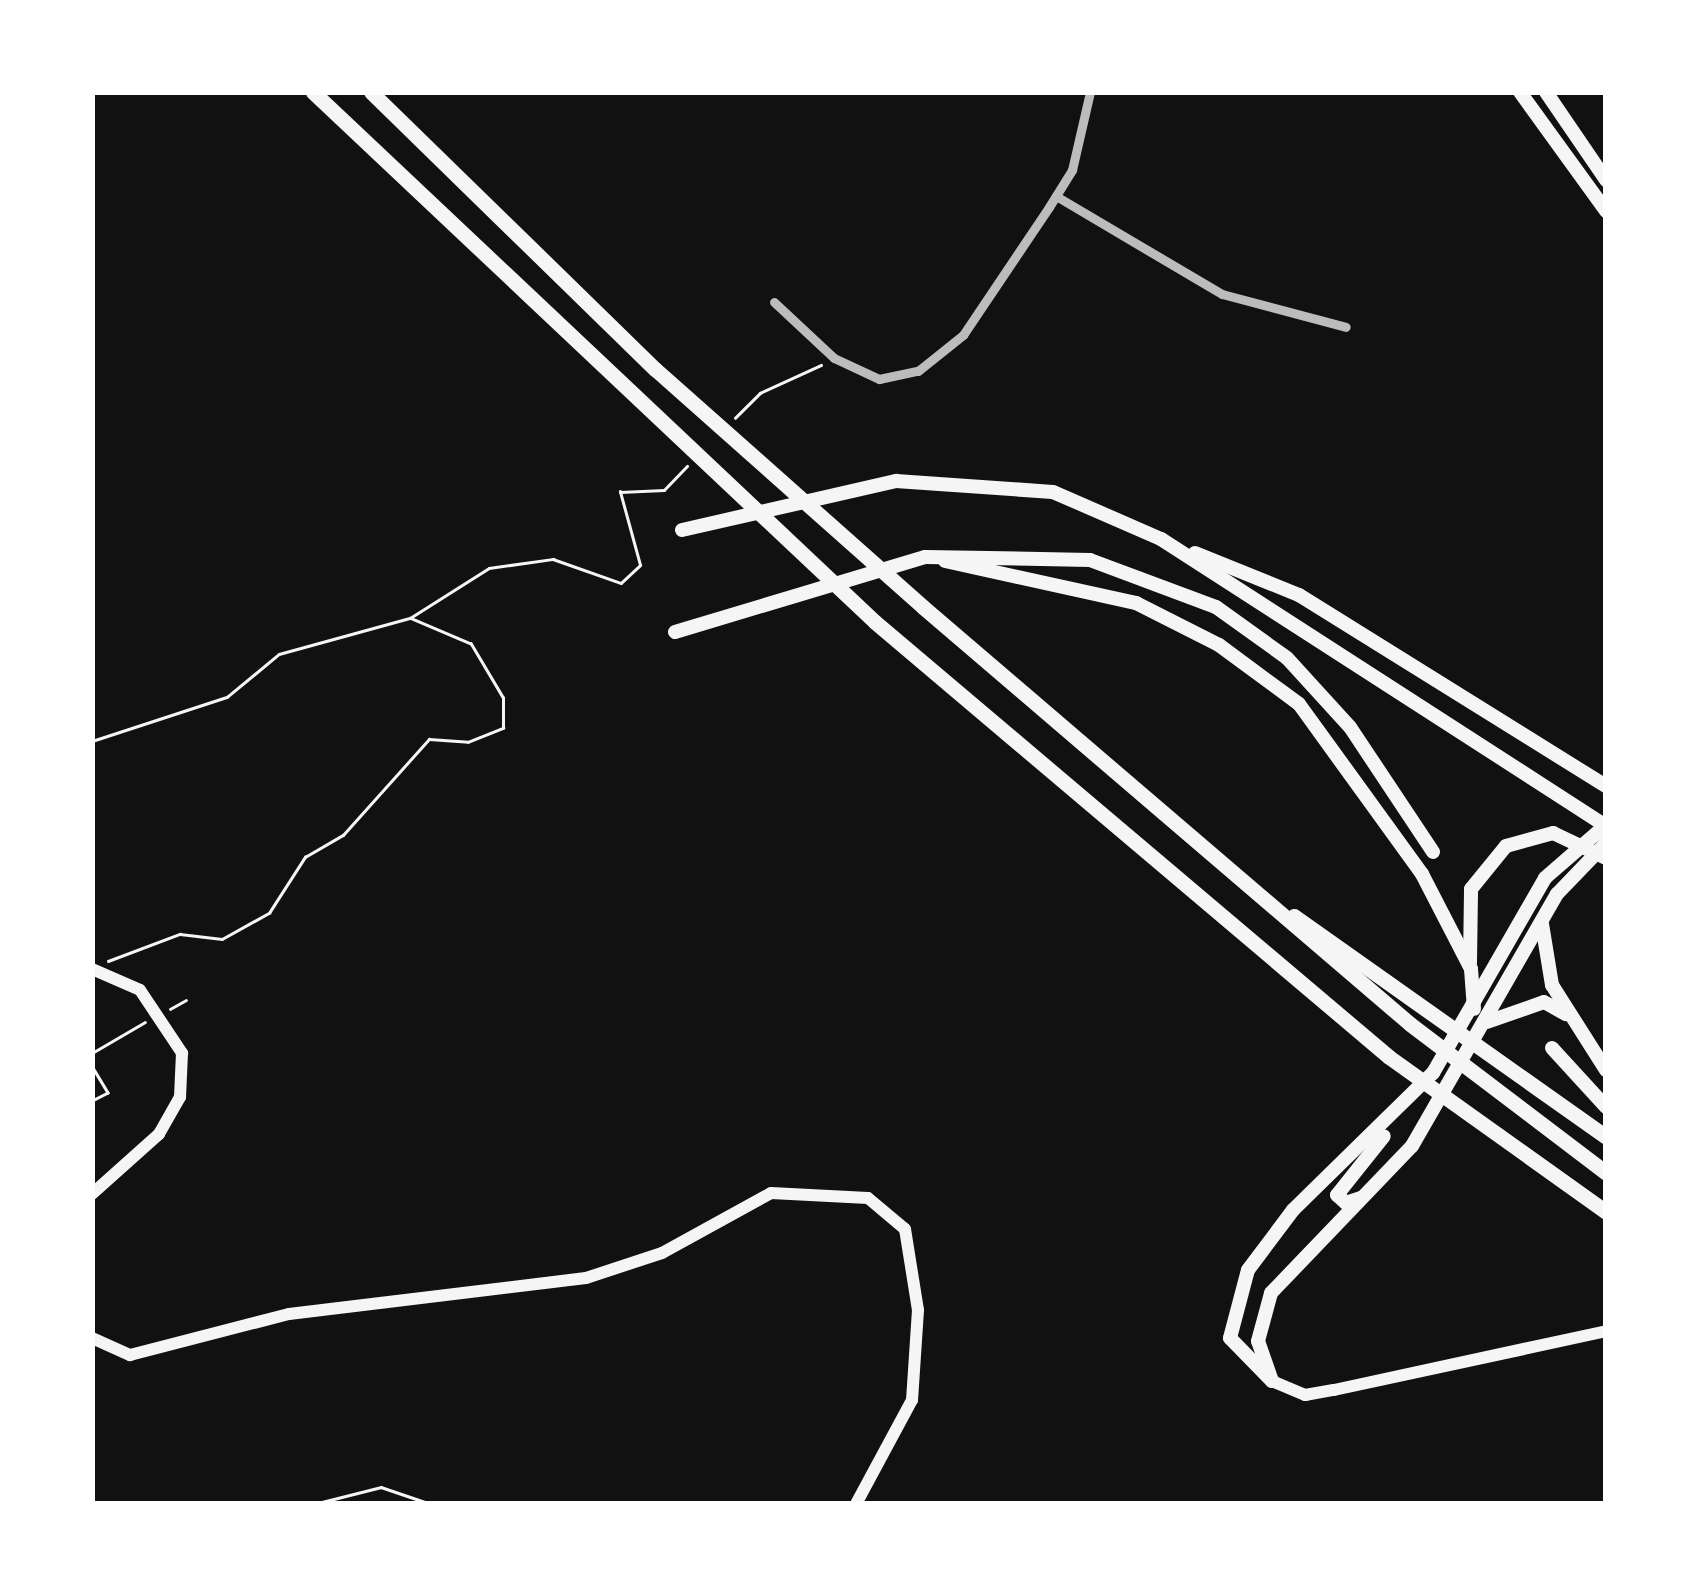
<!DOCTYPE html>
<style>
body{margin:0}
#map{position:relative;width:1698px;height:1596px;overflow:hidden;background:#111;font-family:Manrope,sans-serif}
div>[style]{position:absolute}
.path>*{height:2.5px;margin:-1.25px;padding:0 1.25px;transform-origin:1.25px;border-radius:1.25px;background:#f5f5f5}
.minor>*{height:9px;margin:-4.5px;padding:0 4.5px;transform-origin:4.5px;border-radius:4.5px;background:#bcbcbc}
.secondary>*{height:12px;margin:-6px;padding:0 6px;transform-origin:6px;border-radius:6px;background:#f5f5f5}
.primary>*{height:14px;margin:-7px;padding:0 7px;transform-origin:7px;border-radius:7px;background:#f5f5f5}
.motorway>*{height:15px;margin:-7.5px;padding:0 7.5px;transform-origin:7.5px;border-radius:7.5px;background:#f5f5f5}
span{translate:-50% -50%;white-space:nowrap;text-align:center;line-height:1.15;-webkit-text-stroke:10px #fff;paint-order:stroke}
.frame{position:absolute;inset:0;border:95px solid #fff;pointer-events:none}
</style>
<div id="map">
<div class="path">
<i style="left:735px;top:418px;width:35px;rotate:-45deg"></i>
<i style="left:760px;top:393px;width:67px;rotate:-24.7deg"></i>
<i style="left:92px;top:741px;width:142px;rotate:-18.1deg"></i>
<i style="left:227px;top:697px;width:67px;rotate:-39.6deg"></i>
<i style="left:279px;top:654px;width:136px;rotate:-15.4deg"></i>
<i style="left:410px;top:618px;width:93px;rotate:-32.3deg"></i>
<i style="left:489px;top:568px;width:65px;rotate:-8deg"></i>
<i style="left:553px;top:559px;width:72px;rotate:19.4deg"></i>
<i style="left:621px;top:583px;width:26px;rotate:-43deg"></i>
<i style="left:640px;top:565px;width:76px;rotate:-105.3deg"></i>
<i style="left:620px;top:492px;width:44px;rotate:-2.6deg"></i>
<i style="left:664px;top:490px;width:33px;rotate:-46deg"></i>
<i style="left:108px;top:961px;width:77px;rotate:-20.6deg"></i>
<i style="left:180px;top:934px;width:42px;rotate:6.8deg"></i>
<i style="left:222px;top:939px;width:54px;rotate:-29deg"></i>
<i style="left:269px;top:913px;width:67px;rotate:-57.3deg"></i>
<i style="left:305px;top:857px;width:44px;rotate:-30.1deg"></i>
<i style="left:343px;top:835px;width:129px;rotate:-48.1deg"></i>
<i style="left:429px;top:739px;width:39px;rotate:4deg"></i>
<i style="left:468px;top:742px;width:38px;rotate:-22deg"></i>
<i style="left:503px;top:728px;width:30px;rotate:-90deg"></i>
<i style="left:503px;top:698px;width:63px;rotate:-120.7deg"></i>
<i style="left:471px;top:644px;width:64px;rotate:-157deg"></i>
<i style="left:170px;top:1009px;width:18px;rotate:-29deg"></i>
<i style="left:92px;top:1053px;width:61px;rotate:-30.3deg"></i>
<i style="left:92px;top:1066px;width:31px;rotate:59deg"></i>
<i style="left:108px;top:1093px;width:18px;rotate:153deg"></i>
<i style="left:314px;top:1504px;width:69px;rotate:-14.2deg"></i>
<i style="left:381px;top:1487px;width:53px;rotate:18.8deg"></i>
</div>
<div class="minor">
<i style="left:1056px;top:196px;width:193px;rotate:30.6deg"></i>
<i style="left:1222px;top:294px;width:128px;rotate:14.9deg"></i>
<i style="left:774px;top:302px;width:82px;rotate:43deg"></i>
<i style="left:834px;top:358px;width:50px;rotate:25deg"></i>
<i style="left:879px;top:379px;width:40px;rotate:-12deg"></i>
<i style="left:918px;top:371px;width:58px;rotate:-38.7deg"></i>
<i style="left:963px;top:335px;width:154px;rotate:-56.1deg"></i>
<i style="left:1049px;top:207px;width:44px;rotate:-58.1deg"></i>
<i style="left:1072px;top:170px;width:80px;rotate:-77deg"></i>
</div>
<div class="secondary">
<i style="left:92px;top:969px;width:52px;rotate:23.6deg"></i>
<i style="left:140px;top:990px;width:76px;rotate:56.3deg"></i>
<i style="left:182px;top:1053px;width:44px;rotate:92.6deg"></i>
<i style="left:180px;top:1097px;width:43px;rotate:119.6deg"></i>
<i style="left:159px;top:1134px;width:90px;rotate:138.2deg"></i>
<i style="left:92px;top:1338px;width:42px;rotate:24.1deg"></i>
<i style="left:130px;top:1355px;width:164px;rotate:-14.5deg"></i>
<i style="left:289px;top:1314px;width:299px;rotate:-6.9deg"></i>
<i style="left:586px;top:1278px;width:80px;rotate:-18.2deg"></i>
<i style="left:662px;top:1253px;width:124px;rotate:-28.8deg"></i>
<i style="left:771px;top:1193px;width:97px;rotate:3deg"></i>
<i style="left:868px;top:1198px;width:48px;rotate:40deg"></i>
<i style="left:905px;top:1229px;width:82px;rotate:80.9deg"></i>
<i style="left:918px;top:1310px;width:90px;rotate:93.8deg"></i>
<i style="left:912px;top:1400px;width:118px;rotate:118.3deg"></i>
<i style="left:1272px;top:1381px;width:36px;rotate:23deg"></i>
<i style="left:1305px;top:1395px;width:29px;rotate:-10deg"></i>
<i style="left:1334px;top:1390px;width:278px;rotate:-12.2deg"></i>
</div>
<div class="primary">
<i style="left:1520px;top:92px;width:147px;rotate:54.1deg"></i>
<i style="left:1546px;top:92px;width:107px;rotate:55.7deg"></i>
<i style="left:682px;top:530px;width:220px;rotate:-12.9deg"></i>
<i style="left:896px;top:481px;width:157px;rotate:4deg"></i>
<i style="left:1053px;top:492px;width:118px;rotate:23.5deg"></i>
<i style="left:1161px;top:539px;width:530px;rotate:32.82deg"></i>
<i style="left:1195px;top:553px;width:112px;rotate:22deg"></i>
<i style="left:1299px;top:595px;width:362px;rotate:31.9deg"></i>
<i style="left:945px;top:561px;width:196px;rotate:12.4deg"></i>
<i style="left:1136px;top:603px;width:93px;rotate:26.8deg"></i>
<i style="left:1219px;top:645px;width:99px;rotate:36.4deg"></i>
<i style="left:1299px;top:704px;width:210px;rotate:54.1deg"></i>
<i style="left:1422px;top:874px;width:107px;rotate:62.7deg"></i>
<i style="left:1471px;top:969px;width:40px;rotate:85.7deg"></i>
<i style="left:675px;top:632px;width:261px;rotate:-16.7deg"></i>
<i style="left:925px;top:557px;width:165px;rotate:1deg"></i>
<i style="left:1090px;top:560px;width:134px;rotate:20.5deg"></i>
<i style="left:1216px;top:607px;width:87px;rotate:35.7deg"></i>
<i style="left:1287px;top:658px;width:93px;rotate:47.6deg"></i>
<i style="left:1350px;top:727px;width:150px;rotate:56.4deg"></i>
<i style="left:1542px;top:924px;width:62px;rotate:80.7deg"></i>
<i style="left:1552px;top:985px;width:101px;rotate:57.6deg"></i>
<i style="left:1470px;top:963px;width:74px;rotate:-89.2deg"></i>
<i style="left:1471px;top:889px;width:55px;rotate:-50.9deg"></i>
<i style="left:1506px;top:846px;width:49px;rotate:-15.5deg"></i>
<i style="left:1553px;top:833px;width:59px;rotate:25.3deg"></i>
<i style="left:1487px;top:1022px;width:60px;rotate:-19.3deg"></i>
<i style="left:1544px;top:1002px;width:25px;rotate:29deg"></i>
<i style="left:1552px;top:1048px;width:80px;rotate:47.5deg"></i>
<i style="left:1361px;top:1198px;width:16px;rotate:162deg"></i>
<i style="left:1346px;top:1203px;width:12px;rotate:-138deg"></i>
<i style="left:1337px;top:1195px;width:75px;rotate:-51.5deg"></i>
<i style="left:1272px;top:1381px;width:60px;rotate:-134.3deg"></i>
<i style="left:1230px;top:1338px;width:70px;rotate:-75.2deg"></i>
<i style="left:1248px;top:1270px;width:75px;rotate:-53.1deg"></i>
<i style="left:1293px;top:1210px;width:196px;rotate:-44.4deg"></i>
<i style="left:1433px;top:1073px;width:225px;rotate:-60.1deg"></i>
<i style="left:1545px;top:878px;width:81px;rotate:-41deg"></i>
<i style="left:1272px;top:1381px;width:42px;rotate:-109.3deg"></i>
<i style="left:1258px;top:1341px;width:50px;rotate:-74.8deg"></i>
<i style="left:1271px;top:1293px;width:204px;rotate:-46.2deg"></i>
<i style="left:1412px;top:1146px;width:291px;rotate:-60.1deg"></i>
<i style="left:1557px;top:894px;width:71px;rotate:-46.1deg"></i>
</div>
<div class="motorway">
<i style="left:313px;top:92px;width:772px;rotate:43.32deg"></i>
<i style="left:875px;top:622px;width:673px;rotate:40.24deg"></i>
<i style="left:1389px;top:1057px;width:267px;rotate:35.5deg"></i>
<i style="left:371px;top:92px;width:397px;rotate:44.3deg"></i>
<i style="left:655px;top:369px;width:358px;rotate:41.6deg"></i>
<i style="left:923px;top:607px;width:641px;rotate:40.57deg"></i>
<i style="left:1410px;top:1024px;width:246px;rotate:37.2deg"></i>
<i style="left:1294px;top:916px;width:382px;rotate:35.3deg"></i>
</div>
<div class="frame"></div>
</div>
